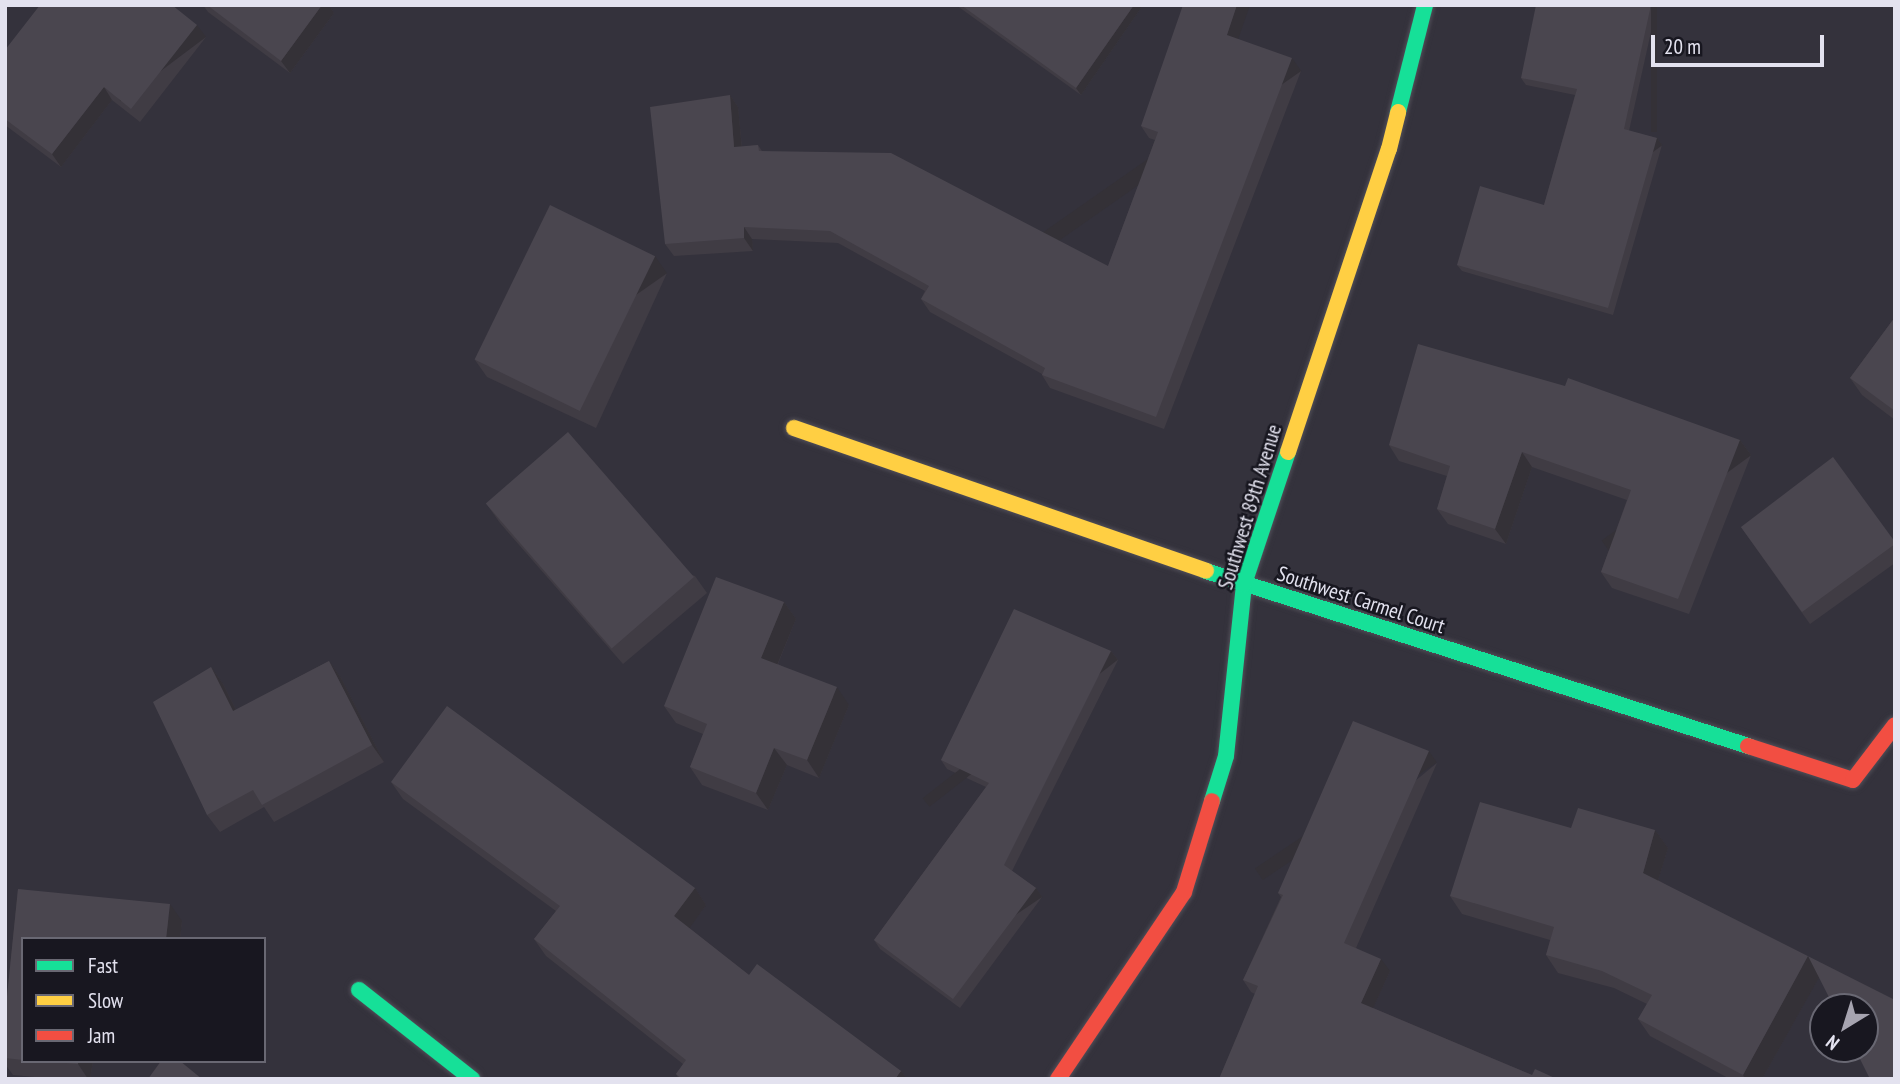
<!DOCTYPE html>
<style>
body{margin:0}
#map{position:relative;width:1900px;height:1084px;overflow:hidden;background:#34323c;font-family:"PT Sans Narrow",sans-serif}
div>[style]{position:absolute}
.roads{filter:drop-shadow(0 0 2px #514f58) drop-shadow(0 0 2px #514f58)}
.fast>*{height:16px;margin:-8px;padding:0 8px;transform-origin:8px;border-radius:8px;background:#16e098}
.slow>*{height:16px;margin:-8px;padding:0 8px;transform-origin:8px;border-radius:8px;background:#ffcf43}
.jam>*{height:16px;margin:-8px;padding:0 8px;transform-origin:8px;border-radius:8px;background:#f24e42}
.wall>*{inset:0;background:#403c44}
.shaded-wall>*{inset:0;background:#343137;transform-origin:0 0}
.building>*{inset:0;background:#4a464f;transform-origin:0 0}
span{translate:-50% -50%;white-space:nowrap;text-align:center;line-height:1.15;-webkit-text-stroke:5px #181720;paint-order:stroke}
.street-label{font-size:21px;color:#e3e2ef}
.frame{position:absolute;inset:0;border:7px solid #e3e2ef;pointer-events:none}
.legend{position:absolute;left:21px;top:937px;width:245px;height:126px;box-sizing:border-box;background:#181720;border:2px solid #696873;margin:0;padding:9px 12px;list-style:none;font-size:21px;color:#e3e2ef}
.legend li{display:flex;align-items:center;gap:14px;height:35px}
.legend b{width:35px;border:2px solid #696873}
.north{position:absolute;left:1809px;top:993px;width:70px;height:70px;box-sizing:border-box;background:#181720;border:2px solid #696873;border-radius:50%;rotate:218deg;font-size:19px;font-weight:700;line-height:28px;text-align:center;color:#e3e2ef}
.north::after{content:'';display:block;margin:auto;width:24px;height:32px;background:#a6a4b0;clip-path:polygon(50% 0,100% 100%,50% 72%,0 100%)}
.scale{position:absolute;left:1651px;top:35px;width:173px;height:32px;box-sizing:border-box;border:4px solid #e3e2ef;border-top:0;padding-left:9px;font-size:21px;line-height:24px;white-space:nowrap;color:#e3e2ef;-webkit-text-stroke:5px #181720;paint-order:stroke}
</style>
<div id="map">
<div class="roads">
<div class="fast">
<i style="left:1398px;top:112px;width:110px;rotate:-75.8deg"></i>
<i style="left:1206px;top:571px;width:570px;rotate:17.89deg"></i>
<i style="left:1212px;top:801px;width:47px;rotate:-72.7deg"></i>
<i style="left:1226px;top:756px;width:173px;rotate:-84deg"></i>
<i style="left:1244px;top:584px;width:139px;rotate:-71.6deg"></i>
<i style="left:359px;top:990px;width:144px;rotate:38.2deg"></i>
</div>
<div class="slow">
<i style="left:794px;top:428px;width:436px;rotate:19.1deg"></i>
<i style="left:1288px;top:452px;width:319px;rotate:-71.6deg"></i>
<i style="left:1389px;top:149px;width:38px;rotate:-76deg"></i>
</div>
<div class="jam">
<i style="left:1748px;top:746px;width:110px;rotate:17.9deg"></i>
<i style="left:1853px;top:780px;width:69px;rotate:-52.6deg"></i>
<i style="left:1058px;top:1079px;width:225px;rotate:-56deg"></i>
<i style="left:1184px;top:892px;width:95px;rotate:-72.9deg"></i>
</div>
</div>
<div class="wall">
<i style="clip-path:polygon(203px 5px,329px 5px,334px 13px,290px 73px,208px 12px)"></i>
<i style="clip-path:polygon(956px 5px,1143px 5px,1081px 95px)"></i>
<i style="clip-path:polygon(1657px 5px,1629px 131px,1657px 138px,1662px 145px,1613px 315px,1462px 271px,1457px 265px,1544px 205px,1575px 95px,1526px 85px,1521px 78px)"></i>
<i style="clip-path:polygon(206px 37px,140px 122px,112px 100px,61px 167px,5px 125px,5px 50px)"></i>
<i style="clip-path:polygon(1238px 39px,1301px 71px,1164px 429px,1050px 388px,1042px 375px,1042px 374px,930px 312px,921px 299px,925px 291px,838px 243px,752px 239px,753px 251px,674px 256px,665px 244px,730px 95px,738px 107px,742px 147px,758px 145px,762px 151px,1108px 266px,1155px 140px,1149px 138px,1141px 126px)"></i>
<i style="clip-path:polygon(667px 273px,596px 428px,487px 377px,475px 360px)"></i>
<i style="clip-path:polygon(1895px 317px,1895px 420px,1862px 395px,1850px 378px)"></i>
<i style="clip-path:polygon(1740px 440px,1751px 455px,1689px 614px,1612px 588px,1601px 572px,1627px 500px,1532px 467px,1506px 544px,1448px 524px,1437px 509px,1447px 476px,1399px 461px,1389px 445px)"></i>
<i style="clip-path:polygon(488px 506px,695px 576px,707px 593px,623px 664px,500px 523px)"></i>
<i style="clip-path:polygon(1741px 527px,1895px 542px,1895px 563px,1810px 624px)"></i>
<i style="clip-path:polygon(784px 602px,796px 619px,778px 664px,849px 705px,819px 778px,787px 765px,768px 810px,702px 785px,690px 767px,703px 734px,676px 723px,664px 706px)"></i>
<i style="clip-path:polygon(1111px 651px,1118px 660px,1012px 871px,1036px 888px,1042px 897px,960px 1008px,880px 949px,874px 940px,986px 787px,947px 769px,941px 760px)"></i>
<i style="clip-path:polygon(329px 661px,341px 678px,384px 762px,274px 822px,264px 807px,220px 832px,207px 815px,211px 667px,223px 684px,236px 710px)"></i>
<i style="clip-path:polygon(1437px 763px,1356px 948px,1390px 971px,1373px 1008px,1532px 1075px,1557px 1079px,1219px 1079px,1255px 994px,1251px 992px,1243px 980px,1281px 897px,1278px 893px)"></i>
<i style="clip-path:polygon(391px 782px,695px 888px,706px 905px,689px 928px,749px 975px,901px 1071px,907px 1079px,679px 1079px,676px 1074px,683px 1064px,546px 956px,534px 939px,556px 911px,403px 799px)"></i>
<i style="clip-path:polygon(1571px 828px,1655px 830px,1668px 848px,1658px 880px,1819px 977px,1762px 1079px,1730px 1079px,1650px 1036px,1638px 1019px,1647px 1004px,1614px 988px,1558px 973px,1546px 955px,1550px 940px,1462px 914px,1450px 896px)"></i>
<i style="clip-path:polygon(18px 889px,182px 921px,180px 939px,23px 939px,23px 1061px,93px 1061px,90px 1079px,56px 1079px,13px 1075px,5px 1064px,5px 1016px)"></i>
</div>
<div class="shaded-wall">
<i style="clip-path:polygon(322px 5px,329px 5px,334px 13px,290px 73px,281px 61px)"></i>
<i style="clip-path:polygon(1134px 5px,1143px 5px,1081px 95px,1076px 88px)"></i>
<i style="clip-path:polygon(1237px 5px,1250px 5px,1235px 48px,1227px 35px)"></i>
<i style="left:1651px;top:5px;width:6px;height:127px"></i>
<i style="left:197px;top:25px;width:15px;height:107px;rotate:53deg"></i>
<i style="left:1292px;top:58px;width:16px;height:384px;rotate:55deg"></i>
<i style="clip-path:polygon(104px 87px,112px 100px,61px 167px,52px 154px)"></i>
<i style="clip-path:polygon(730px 95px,738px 107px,743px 160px,734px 147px)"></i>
<i style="left:1657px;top:138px;width:9px;height:177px;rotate:54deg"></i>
<i style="clip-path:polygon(744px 227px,752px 239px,753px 251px,744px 238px)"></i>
<i style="left:655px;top:256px;width:21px;height:170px;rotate:55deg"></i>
<i style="left:1740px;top:440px;width:19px;height:171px;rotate:54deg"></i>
<i style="clip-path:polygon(1522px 452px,1532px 467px,1506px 544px,1495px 529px)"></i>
<i style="clip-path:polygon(784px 602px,796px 619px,773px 675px,761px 658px)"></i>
<i style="left:1111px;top:651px;width:11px;height:239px;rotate:52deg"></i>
<i style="clip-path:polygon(329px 661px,341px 678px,384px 762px,372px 745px)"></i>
<i style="clip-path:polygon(211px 667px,223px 684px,245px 728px,233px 711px)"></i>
<i style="clip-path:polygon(837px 687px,849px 705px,819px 778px,807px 760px)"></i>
<i style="clip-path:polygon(774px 748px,787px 765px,768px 810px,756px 793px)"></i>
<i style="left:1429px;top:751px;width:14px;height:210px;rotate:56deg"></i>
<i style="clip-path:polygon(1655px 830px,1668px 848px,1655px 890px,1643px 873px)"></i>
<i style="clip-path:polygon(695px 888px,706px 905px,686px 933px,674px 916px)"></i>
<i style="left:1036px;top:888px;width:11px;height:139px;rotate:56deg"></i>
<i style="clip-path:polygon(170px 904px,182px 921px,180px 939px,166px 939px)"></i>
<i style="clip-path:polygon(1808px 956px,1821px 974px,1762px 1079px,1745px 1079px,1743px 1075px)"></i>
<i style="clip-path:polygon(1381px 959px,1390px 971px,1370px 1015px,1361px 1003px)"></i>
<i style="clip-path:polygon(78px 1061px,93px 1061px,90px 1079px,88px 1079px,78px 1064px)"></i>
<i style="clip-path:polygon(901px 1071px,907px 1079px,895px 1079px)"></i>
</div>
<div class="building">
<i style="clip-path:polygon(40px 5px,172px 5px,197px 25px,131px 109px,104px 87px,52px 154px,5px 119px,5px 50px)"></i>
<i style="clip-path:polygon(207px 5px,322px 5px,281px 61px)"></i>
<i style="clip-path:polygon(961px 5px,1134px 5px,1076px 88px)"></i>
<i style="clip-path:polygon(1183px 5px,1237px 5px,1227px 35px,1292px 58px,1156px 417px,1042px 375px,1045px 368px,921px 299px,929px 286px,830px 231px,744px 227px,744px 238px,665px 244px,650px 107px,730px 95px,734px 147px,758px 145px,759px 151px,891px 153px,1108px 266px,1158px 132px,1141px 126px)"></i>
<i style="clip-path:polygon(1536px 5px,1651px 5px,1624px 129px,1657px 138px,1608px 308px,1457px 265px,1480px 186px,1544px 205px,1577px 89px,1521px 78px)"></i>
<i style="left:550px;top:205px;width:117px;height:172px;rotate:26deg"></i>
<i style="clip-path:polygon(1895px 317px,1895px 411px,1850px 378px)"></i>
<i style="clip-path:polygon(1418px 344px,1565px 386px,1568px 378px,1740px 440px,1678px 599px,1601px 572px,1631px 490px,1522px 452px,1495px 529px,1437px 509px,1450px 466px,1389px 445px)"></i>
<i style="left:568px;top:432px;width:192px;height:109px;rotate:49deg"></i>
<i style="clip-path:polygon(1833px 457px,1895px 542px,1895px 544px,1802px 612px,1741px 527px)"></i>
<i style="clip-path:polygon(716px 577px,784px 602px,761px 658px,837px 687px,807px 760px,774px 748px,756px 793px,690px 767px,707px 724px,664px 706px)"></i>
<i style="clip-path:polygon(1014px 609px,1111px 651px,1004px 865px,1036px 888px,953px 999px,874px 940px,989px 783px,941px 760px)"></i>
<i style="clip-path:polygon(329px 661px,372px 745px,262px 805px,253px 790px,207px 815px,153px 702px,211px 667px,233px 711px)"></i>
<i style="clip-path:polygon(447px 706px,695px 888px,674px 916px,749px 975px,757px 964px,901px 1071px,895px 1079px,682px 1079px,676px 1074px,686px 1060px,534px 939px,560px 906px,391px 782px)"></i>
<i style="clip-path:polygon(1353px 721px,1429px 751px,1344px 943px,1381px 959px,1361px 1003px,1532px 1075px,1535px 1069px,1557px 1079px,1219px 1079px,1258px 986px,1243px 980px,1283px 895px,1278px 893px)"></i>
<i style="clip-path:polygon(1480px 802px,1571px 828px,1578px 808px,1655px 830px,1643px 873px,1895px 1000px,1895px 1079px,1870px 1079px,1855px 1049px,1865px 1049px,1865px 1007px,1834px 1007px,1808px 956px,1743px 1075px,1638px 1019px,1652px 995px,1602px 971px,1546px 955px,1554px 927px,1450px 896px)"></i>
<i style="clip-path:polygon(18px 889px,170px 904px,166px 939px,23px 939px,23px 1060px,5px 1058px,5px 1016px)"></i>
<i style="clip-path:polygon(42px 1061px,78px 1061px,78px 1064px)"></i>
<i style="clip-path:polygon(161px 1061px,180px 1061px,202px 1079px,148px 1079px)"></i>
</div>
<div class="street-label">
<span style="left:1250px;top:507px;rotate:-73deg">Southwest 89th Avenue</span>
<span style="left:1361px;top:600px;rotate:18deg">Southwest Carmel Court</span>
</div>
<div class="frame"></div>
<ul class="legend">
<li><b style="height:9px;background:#16e098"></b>Fast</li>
<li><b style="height:9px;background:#ffcf43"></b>Slow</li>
<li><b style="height:9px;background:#f24e42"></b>Jam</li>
</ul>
<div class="north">N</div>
<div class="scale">20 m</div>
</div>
